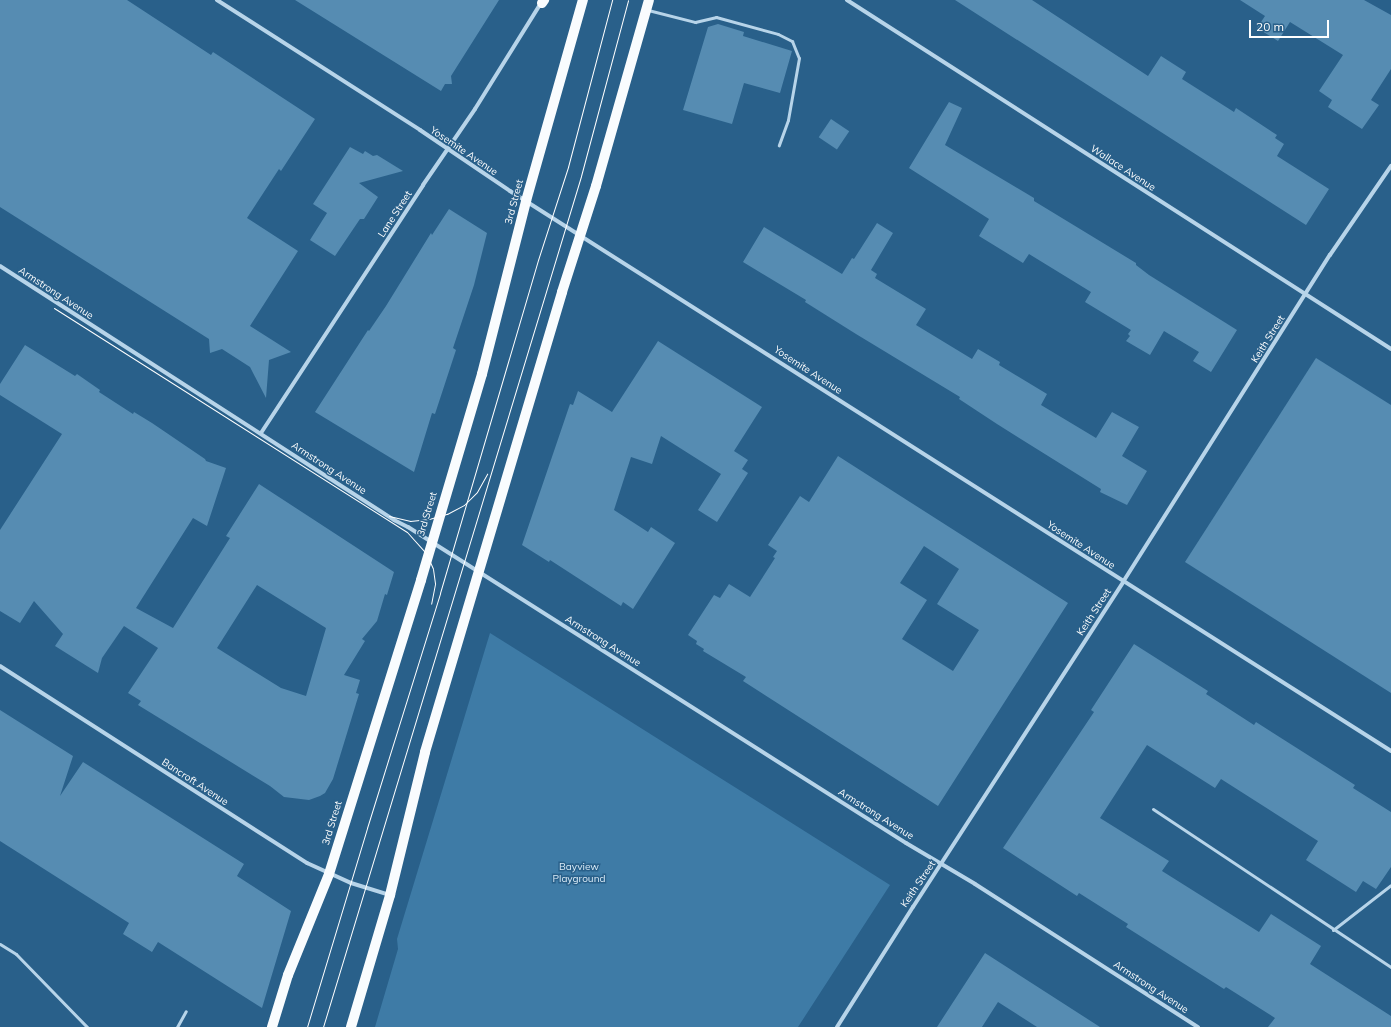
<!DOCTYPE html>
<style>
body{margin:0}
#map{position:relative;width:1391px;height:1027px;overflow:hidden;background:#29608a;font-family:Mulish,sans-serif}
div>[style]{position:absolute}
.green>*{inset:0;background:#3e7ba6}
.building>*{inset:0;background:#568cb2;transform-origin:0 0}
.service>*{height:3px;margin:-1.5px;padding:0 1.5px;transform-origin:1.5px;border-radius:1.5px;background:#b7d4e9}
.minor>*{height:4px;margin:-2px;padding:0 2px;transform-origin:2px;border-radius:2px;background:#b7d4e9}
.primary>*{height:10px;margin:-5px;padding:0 5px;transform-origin:5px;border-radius:5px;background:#f9fcfe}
.tram>*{height:1px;margin:-0.5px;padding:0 0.5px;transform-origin:0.5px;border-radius:0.5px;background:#fff}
span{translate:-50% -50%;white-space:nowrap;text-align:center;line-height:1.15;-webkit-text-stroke:3px #29608a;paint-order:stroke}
.street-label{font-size:10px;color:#fff}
.park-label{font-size:10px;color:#daebf7}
.scale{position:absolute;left:1249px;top:20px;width:80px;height:18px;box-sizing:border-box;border:2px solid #fff;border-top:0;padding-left:5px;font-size:12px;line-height:14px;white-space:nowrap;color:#fff;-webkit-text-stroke:3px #29608a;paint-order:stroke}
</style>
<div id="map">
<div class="green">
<i style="clip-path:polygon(490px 633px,890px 885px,798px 1027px,375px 1027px,398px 949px,397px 939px)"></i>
</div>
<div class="building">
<i style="clip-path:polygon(0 0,127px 0,211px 55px,213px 52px,315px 119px,281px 171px,279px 169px,247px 218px,298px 251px,250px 326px,291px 352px,269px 360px,266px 398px,250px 367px,222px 349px,210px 353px,209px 339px,0 207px)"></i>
<i style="clip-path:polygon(295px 0,499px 0,451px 76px,452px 84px,445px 84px,441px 91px)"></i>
<i style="clip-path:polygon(955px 0,1032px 0,1148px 76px,1161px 56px,1186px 72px,1182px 79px,1234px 112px,1236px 108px,1277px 135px,1275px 138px,1284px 144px,1277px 156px,1329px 189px,1306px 225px)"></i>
<i style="clip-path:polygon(1240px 0,1364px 0,1391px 15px,1391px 69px,1371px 100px,1379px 105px,1362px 129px,1328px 107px,1332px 100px,1319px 91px,1343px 55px,1290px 22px,1278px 41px,1257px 28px,1265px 16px)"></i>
<i style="clip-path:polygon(718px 24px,744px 32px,743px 36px,792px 51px,780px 93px,744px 83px,732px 124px,683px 110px,708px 27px)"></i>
<i style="clip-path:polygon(949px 102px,962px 108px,945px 145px,1034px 198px,1034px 201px,1136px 263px,1136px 265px,1149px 275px,1237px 330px,1211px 372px,1193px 361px,1199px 352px,1164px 331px,1150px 355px,1126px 341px,1130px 336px,1128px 334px,1131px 330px,1085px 302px,1091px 292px,1029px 254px,1023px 263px,979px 236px,989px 219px,909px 168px)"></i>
<i style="left:831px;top:119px;width:22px;height:22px;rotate:34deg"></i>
<i style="clip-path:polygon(350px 147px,363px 154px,365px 151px,373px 156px,377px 155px,403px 171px,359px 183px,378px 197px,364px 219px,360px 219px,335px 256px,310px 240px,327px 213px,313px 204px)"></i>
<i style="clip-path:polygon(449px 209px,487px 233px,474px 285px,453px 348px,456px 350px,435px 414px,432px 413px,414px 472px,315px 412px,368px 330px,369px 331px,386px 306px,431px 233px,432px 235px)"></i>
<i style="clip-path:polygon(877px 223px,893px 233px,871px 270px,877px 274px,875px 278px,926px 309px,916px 325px,972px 359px,978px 349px,1000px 362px,999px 365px,1047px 394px,1041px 405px,1096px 438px,1112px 412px,1139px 427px,1122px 456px,1147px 471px,1127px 505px,1100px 492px,1101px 489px,997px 424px,959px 399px,960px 397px,856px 334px,805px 302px,806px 300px,743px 262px,764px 227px,842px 274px,852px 258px,854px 259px)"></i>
<i style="clip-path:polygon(658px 341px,762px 407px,734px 451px,748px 460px,742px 469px,748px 473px,717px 522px,698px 510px,721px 474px,661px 436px,652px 464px,631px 457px,614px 510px,648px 532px,651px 527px,675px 543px,633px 609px,623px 602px,621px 606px,550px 560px,549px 562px,522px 545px,570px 404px,573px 405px,578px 391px,612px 412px)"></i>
<i style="clip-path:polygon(evenodd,25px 345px,75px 376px,77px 374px,100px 390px,99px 392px,133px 414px,134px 412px,152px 423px,205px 459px,206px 461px,226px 468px,207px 526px,193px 518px,136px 608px,173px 628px,230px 538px,226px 536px,259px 484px,394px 572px,387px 595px,385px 594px,377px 621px,362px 639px,365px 641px,344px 675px,360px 680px,356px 693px,359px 694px,333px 779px,325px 793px,320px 796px,309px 800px,284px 797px,270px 786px,138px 705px,141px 701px,128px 693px,158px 648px,124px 626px,102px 658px,98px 673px,55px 646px,63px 634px,34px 601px,20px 623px,0 611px,0 530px,62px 434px,0 395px,0 384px,25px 345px,257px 585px,326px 628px,306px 696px,281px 688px,217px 648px,257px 585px)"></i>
<i style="clip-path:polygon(1316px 358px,1391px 405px,1391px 693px,1185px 562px)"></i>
<i style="clip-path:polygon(evenodd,838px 456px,1068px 603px,938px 806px,743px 681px,746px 677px,703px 651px,704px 649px,696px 644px,697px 641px,688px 635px,714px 595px,720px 598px,729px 584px,750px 597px,775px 558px,773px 557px,777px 551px,768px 545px,800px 496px,809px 502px,838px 456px,924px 546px,959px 569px,937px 604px,979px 630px,953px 671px,902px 639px,927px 600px,900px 583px,924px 546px)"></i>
<i style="clip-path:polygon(1134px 644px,1208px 691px,1206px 694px,1254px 725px,1256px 722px,1355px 785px,1353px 788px,1391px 812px,1391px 867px,1376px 889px,1363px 881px,1356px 892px,1306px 860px,1318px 841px,1221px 779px,1215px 788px,1147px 745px,1100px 818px,1169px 861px,1162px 871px,1259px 932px,1271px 914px,1321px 946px,1310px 964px,1391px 1016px,1391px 1027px,1268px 1027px,1275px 1018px,1226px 987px,1224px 989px,1126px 927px,1128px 924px,1079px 893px,1077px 896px,1003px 848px,1094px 712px,1091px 710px)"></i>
<i style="clip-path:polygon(0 710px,73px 756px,60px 796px,83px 762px,244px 864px,237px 876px,291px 911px,262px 1008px,158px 942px,152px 952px,123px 934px,129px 923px,0 841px)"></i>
<i style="clip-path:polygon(985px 953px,1100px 1027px,1037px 1027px,998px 1002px,982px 1027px,937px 1027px)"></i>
</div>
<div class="service">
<i style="left:648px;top:10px;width:49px;rotate:14.3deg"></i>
<i style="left:695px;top:22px;width:22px;rotate:-13deg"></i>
<i style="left:716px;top:17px;width:64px;rotate:15.3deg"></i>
<i style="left:778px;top:34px;width:16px;rotate:27deg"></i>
<i style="left:792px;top:41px;width:18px;rotate:68deg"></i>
<i style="left:799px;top:58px;width:63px;rotate:100.1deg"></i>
<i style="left:788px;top:120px;width:27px;rotate:110deg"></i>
<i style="left:1153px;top:809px;width:286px;rotate:33.6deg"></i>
<i style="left:1333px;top:930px;width:73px;rotate:-37.8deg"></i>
<i style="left:0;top:944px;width:19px;rotate:32deg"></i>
<i style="left:16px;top:954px;width:102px;rotate:45.8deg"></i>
<i style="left:177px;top:1027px;width:18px;rotate:-61deg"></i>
</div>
<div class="minor">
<i style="left:217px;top:0;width:241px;rotate:32.6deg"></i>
<i style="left:420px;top:130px;width:109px;rotate:34.1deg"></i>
<i style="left:510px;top:191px;width:1044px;rotate:32.44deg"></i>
<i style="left:847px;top:0;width:646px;rotate:32.68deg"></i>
<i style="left:0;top:266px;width:469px;rotate:32.8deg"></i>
<i style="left:394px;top:520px;width:16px;rotate:27deg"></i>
<i style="left:408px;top:527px;width:590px;rotate:32.4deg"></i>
<i style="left:906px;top:843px;width:80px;rotate:30.7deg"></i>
<i style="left:975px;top:884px;width:265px;rotate:32.7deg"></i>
<i style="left:261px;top:433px;width:296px;rotate:-56.8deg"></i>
<i style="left:423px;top:185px;width:92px;rotate:-55.6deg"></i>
<i style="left:475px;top:109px;width:125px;rotate:-58.1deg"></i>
<i style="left:0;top:666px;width:365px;rotate:32.7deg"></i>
<i style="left:307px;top:863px;width:48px;rotate:24.4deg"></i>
<i style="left:351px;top:883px;width:41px;rotate:17.1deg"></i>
<i style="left:837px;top:1027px;width:142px;rotate:-57.7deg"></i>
<i style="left:913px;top:907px;width:387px;rotate:-57.1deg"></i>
<i style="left:1123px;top:582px;width:387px;rotate:-57.7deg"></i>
<i style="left:1330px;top:255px;width:108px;rotate:-55.6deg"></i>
</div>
<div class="primary">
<i style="left:542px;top:3px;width:4px;rotate:-56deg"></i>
<i style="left:272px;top:1027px;width:54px;rotate:-72.9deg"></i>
<i style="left:288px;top:975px;width:109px;rotate:-67.9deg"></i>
<i style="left:329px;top:874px;width:308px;rotate:-72.6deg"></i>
<i style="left:421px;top:580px;width:215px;rotate:-73.5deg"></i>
<i style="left:482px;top:374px;width:179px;rotate:-75.7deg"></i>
<i style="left:526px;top:201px;width:209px;rotate:-74.2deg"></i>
<i style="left:351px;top:1027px;width:138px;rotate:-73.5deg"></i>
<i style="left:390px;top:895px;width:147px;rotate:-76.2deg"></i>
<i style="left:425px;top:752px;width:480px;rotate:-73.4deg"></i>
<i style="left:562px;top:292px;width:111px;rotate:-72.2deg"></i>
<i style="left:596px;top:186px;width:193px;rotate:-74.1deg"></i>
</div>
<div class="tram">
<i style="left:54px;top:308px;width:418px;rotate:32.4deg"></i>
<i style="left:407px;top:532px;width:28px;rotate:48deg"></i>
<i style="left:426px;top:553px;width:17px;rotate:66deg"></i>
<i style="left:433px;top:569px;width:15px;rotate:82deg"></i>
<i style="left:435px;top:584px;width:20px;rotate:101deg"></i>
<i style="left:389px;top:516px;width:22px;rotate:13deg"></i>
<i style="left:410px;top:521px;width:19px;rotate:-6deg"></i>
<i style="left:429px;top:519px;width:19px;rotate:-16deg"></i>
<i style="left:447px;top:514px;width:19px;rotate:-28deg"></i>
<i style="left:464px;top:505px;width:18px;rotate:-45deg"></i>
<i style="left:477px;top:492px;width:21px;rotate:-61deg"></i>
<i style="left:307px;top:1027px;width:208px;rotate:-73.2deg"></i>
<i style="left:367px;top:828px;width:246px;rotate:-72.7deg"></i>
<i style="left:440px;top:593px;width:347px;rotate:-73.6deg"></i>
<i style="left:538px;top:260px;width:98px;rotate:-72.1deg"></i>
<i style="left:568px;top:167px;width:173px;rotate:-75.2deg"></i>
<i style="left:323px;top:1027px;width:889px;rotate:-73.13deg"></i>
<i style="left:581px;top:176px;width:182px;rotate:-75deg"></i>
</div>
<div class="street-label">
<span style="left:464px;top:151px;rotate:34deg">Yosemite Avenue</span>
<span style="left:1123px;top:168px;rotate:33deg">Wallace Avenue</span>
<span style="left:514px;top:202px;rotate:-75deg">3rd Street</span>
<span style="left:395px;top:214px;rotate:-57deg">Lane Street</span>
<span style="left:56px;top:293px;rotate:33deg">Armstrong Avenue</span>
<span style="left:1268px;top:339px;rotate:-58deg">Keith Street</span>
<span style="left:808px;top:370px;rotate:33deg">Yosemite Avenue</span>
<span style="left:329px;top:468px;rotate:33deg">Armstrong Avenue</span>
<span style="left:427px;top:514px;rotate:-73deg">3rd Street</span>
<span style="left:1081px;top:545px;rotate:33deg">Yosemite Avenue</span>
<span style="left:1094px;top:612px;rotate:-57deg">Keith Street</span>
<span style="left:603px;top:641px;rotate:32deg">Armstrong Avenue</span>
<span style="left:195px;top:782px;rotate:33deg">Bancroft Avenue</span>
<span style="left:876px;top:814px;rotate:32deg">Armstrong Avenue</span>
<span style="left:332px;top:823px;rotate:-73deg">3rd Street</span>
<span style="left:918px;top:884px;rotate:-56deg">Keith Street</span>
<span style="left:1151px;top:987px;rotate:33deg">Armstrong Avenue</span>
</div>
<div class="park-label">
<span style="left:579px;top:872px">Bayview<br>Playground</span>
</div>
<div class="scale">20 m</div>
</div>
